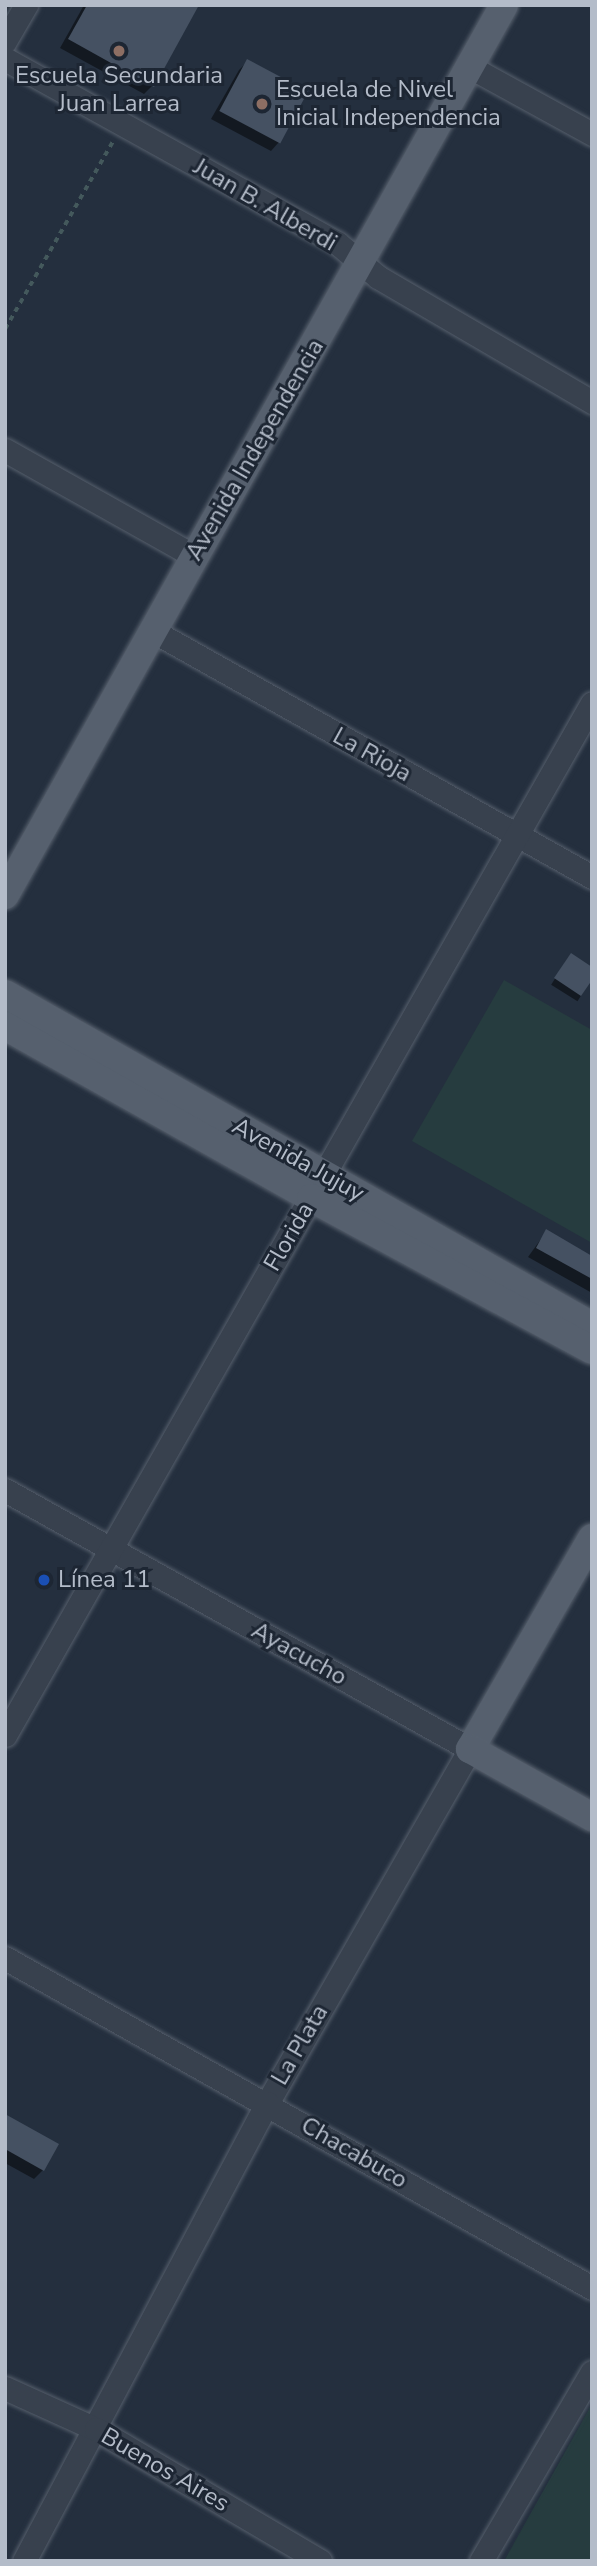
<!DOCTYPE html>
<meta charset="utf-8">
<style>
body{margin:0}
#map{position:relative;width:597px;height:2566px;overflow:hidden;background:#242f3e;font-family:"Nunito Sans",sans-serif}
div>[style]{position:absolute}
.green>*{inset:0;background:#263c3f}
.shadow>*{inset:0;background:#0007;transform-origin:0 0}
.building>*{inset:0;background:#455162;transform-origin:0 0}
.path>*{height:3.5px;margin-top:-1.75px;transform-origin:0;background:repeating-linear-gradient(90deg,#44595c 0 5px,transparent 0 10px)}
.roads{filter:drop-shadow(0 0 2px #565f6c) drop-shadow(0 0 2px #565f6c)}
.minor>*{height:23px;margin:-11.5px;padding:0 11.5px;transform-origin:11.5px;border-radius:11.5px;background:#38414e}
.major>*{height:28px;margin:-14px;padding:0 14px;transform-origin:14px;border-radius:14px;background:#56606e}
.dots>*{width:19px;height:19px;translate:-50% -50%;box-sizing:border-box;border:4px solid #1d2633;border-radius:50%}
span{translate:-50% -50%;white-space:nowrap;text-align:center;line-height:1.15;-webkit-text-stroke:6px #1d2633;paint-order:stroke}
.poi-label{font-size:24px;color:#b4bcc9}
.left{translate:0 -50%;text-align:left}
.street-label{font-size:24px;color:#b4bcc9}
.frame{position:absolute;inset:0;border:7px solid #b4bcc9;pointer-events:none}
</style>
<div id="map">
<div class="green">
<i style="clip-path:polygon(504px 980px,592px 1030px,592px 1243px,412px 1141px)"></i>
<i style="clip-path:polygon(592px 2404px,592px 2561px,504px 2561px)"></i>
</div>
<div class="shadow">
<i style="clip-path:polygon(84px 5px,197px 5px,152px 86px,144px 94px,60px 48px)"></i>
<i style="clip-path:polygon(248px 61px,279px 142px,271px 151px,211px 119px,239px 70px)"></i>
<i style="left:566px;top:961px;width:31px;height:28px;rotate:32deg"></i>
<i style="clip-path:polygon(546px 1232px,592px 1258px,592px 1293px,528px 1257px)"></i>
<i style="clip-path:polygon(5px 2116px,43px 2170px,34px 2179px,5px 2163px)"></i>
</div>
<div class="building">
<i style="clip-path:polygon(87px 5px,199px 5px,154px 87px,68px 39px)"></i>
<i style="left:247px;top:59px;width:69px;height:59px;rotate:28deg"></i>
<i style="clip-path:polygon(571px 953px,592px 967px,592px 980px,581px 996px,554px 978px)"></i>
<i style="clip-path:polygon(546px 1229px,592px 1256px,592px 1279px,536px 1248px)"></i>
<i style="clip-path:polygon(5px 2114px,59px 2144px,44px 2171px,5px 2149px)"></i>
</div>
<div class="path">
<i style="left:5px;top:329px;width:217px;rotate:-60.1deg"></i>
</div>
<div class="roads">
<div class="minor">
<i style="left:5px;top:41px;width:42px;rotate:-59.7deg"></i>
<i style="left:5px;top:59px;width:380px;rotate:29deg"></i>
<i style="left:337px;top:243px;width:53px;rotate:39.7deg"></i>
<i style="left:378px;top:277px;width:248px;rotate:30.3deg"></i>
<i style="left:472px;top:68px;width:137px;rotate:28.8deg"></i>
<i style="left:5px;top:450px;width:217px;rotate:29.3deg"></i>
<i style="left:153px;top:631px;width:503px;rotate:29.26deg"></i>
<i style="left:5px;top:1490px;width:532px;rotate:29.12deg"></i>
<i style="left:470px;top:1749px;width:408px;rotate:119.8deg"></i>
<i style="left:267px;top:2103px;width:518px;rotate:117.95deg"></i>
<i style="left:5px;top:1735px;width:1187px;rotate:-60.37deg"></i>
<i style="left:5px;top:1958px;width:673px;rotate:29.34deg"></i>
<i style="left:5px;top:2388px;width:100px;rotate:24.3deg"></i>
<i style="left:96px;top:2429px;width:260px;rotate:30.5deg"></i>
<i style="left:481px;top:2561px;width:219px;rotate:-59.6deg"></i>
</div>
<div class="major">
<i style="left:5px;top:895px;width:1020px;rotate:-60.72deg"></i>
<i style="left:5px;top:994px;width:674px;rotate:29.49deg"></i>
<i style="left:5px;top:1026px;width:351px;rotate:29.3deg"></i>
<i style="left:311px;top:1198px;width:319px;rotate:28.4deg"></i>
<i style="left:592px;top:1538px;width:244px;rotate:120deg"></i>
<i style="left:470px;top:1749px;width:140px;rotate:29.1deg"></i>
</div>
</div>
<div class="dots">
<i style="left:119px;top:51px;background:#8d6e63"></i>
<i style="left:262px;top:104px;background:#8d6e63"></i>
<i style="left:44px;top:1580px;background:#1a4fb4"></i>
</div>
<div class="poi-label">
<span style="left:119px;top:90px">Escuela Secundaria<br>Juan Larrea</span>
<span class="left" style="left:276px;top:104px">Escuela de Nivel<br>Inicial Independencia</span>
<span class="left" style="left:58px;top:1580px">Línea 11</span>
</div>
<div class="street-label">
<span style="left:265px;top:205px;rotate:30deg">Juan B. Alberdi</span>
<span style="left:255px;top:450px;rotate:-60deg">Avenida Independencia</span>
<span style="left:372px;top:755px;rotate:29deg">La Rioja</span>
<span style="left:298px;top:1160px;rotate:29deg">Avenida Jujuy</span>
<span style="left:289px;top:1237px;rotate:-60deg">Florida</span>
<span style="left:299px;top:1654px;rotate:29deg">Ayacucho</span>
<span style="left:300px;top:2045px;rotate:-60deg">La Plata</span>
<span style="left:354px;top:2153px;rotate:30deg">Chacabuco</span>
<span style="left:165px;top:2470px;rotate:30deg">Buenos Aires</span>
</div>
<div class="frame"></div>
</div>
